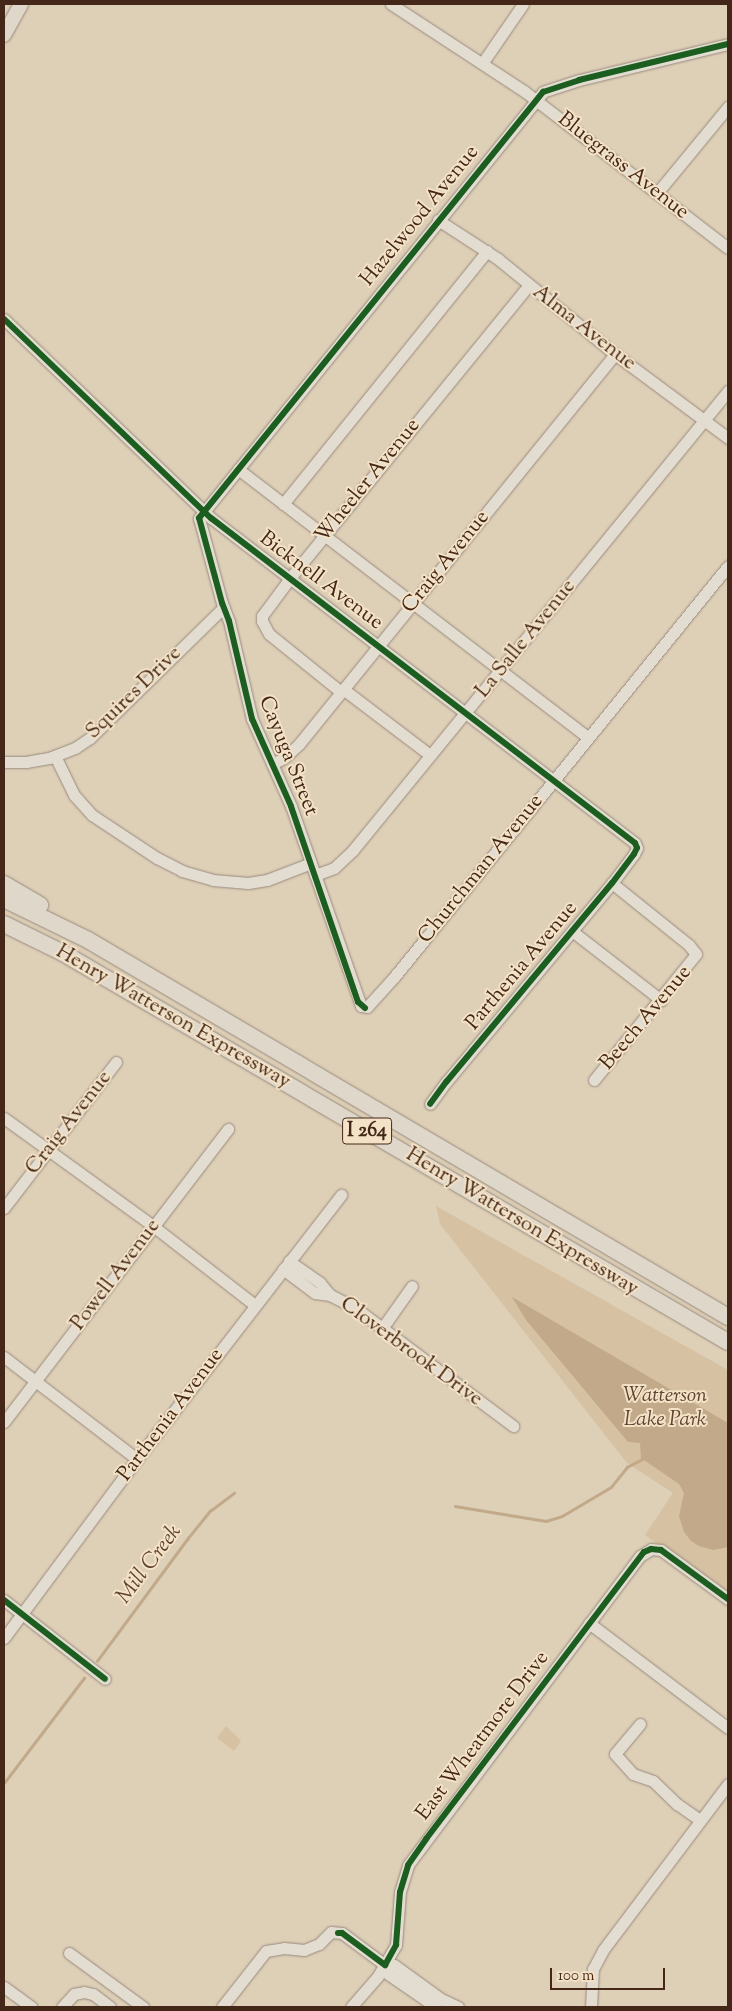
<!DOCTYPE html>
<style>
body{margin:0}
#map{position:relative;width:732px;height:2011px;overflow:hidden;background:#decfb7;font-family:"Sorts Mill Goudy",serif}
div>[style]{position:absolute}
.green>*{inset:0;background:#d6c1a2}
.water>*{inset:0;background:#c1a98a}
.stream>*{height:2.5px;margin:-1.25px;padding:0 1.25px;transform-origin:1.25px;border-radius:1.25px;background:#c1a98a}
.roads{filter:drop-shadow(0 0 1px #988b7d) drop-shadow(0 0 1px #988b7d)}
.minor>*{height:11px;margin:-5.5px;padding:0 5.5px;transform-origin:5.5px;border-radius:5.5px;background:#e3dcd0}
.major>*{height:14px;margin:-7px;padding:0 7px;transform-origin:7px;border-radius:7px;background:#dfd7c9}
.highway>*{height:16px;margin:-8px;padding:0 8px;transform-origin:8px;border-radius:8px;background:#dfd7c9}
.cycleway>*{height:6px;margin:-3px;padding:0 3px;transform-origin:3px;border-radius:3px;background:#1b5e20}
span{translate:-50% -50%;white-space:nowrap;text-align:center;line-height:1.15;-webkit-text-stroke:4px #f3e2c6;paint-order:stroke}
.shield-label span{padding:1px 4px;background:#f3e2c6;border:1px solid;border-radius:4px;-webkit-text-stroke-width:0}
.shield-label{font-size:20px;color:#442719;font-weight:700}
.street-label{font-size:21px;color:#442719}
.park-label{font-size:21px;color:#604431;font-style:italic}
.water-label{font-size:22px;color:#604430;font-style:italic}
.frame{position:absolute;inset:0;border:5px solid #442719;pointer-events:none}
.scale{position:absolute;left:550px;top:1968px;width:115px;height:22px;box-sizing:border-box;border:2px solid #442719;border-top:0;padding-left:6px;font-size:15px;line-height:18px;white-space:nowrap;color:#442719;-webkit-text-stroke:4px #f3e2c6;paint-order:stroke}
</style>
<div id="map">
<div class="green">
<i style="clip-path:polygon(436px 1206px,728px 1370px,728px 1596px,645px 1535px,673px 1493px,627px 1463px,440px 1224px)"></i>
<i style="clip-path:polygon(226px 1726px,241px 1741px,234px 1751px,217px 1738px)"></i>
</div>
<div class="water">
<i style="clip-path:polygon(512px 1297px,728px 1423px,728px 1547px,713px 1550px,699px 1546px,691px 1541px,684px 1532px,679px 1516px,684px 1493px,679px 1484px,641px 1458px,640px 1443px,628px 1442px,526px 1320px)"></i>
</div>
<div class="stream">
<i style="left:455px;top:1506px;width:92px;rotate:9.4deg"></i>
<i style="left:546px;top:1521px;width:17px;rotate:-17deg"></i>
<i style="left:562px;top:1516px;width:57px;rotate:-30.6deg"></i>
<i style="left:611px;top:1487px;width:26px;rotate:-51deg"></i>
<i style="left:627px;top:1467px;width:19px;rotate:-28deg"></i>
<i style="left:97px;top:1661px;width:153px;rotate:-53.5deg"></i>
<i style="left:188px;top:1538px;width:35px;rotate:-51deg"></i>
<i style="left:210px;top:1511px;width:30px;rotate:-37deg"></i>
<i style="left:4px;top:1783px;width:132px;rotate:-52.7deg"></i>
</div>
<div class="roads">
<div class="minor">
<i style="left:391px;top:4px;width:159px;rotate:33.2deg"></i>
<i style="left:524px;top:91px;width:257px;rotate:37.6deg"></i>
<i style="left:728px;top:44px;width:153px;rotate:166.4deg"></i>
<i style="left:579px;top:80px;width:38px;rotate:162deg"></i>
<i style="left:543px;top:92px;width:548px;rotate:128.92deg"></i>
<i style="left:199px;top:518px;width:88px;rotate:74.9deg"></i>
<i style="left:222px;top:603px;width:19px;rotate:69deg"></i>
<i style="left:229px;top:621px;width:101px;rotate:76.8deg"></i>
<i style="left:252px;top:719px;width:95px;rotate:65.9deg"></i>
<i style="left:291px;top:806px;width:212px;rotate:70.7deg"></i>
<i style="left:361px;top:1006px;width:6px;rotate:9deg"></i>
<i style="left:367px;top:1007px;width:42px;rotate:-47.9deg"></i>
<i style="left:395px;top:976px;width:528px;rotate:-50.92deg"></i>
<i style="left:483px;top:62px;width:70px;rotate:-55.4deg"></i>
<i style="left:657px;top:193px;width:112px;rotate:-50.5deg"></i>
<i style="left:438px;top:220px;width:72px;rotate:33deg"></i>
<i style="left:498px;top:259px;width:151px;rotate:39.1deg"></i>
<i style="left:615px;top:354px;width:141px;rotate:36.6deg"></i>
<i style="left:4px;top:319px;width:287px;rotate:43.9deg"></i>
<i style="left:211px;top:518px;width:534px;rotate:37.47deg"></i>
<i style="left:635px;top:843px;width:5px;rotate:68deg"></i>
<i style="left:637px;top:848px;width:7px;rotate:117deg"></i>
<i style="left:634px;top:854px;width:36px;rotate:127deg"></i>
<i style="left:612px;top:883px;width:259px;rotate:129.8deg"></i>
<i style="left:446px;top:1082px;width:27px;rotate:126deg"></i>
<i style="left:238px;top:469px;width:441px;rotate:37.5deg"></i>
<i style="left:283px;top:504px;width:325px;rotate:-51.1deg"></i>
<i style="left:343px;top:689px;width:109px;rotate:37.2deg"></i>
<i style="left:341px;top:692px;width:92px;rotate:-141.1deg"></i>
<i style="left:269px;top:634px;width:15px;rotate:-118deg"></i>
<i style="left:262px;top:621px;width:5px;rotate:-90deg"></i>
<i style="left:262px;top:616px;width:47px;rotate:-53.6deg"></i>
<i style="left:290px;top:578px;width:378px;rotate:-50.8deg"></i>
<i style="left:55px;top:756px;width:43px;rotate:64deg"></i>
<i style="left:74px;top:795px;width:27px;rotate:48deg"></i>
<i style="left:92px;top:815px;width:78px;rotate:33.5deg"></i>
<i style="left:157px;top:858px;width:28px;rotate:27deg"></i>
<i style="left:182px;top:871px;width:32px;rotate:16deg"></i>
<i style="left:213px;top:880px;width:35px;rotate:5deg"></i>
<i style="left:248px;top:883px;width:19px;rotate:-9deg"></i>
<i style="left:267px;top:880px;width:47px;rotate:-21.1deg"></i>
<i style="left:4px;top:762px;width:22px"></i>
<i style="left:26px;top:762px;width:23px;rotate:-10deg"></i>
<i style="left:49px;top:758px;width:28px;rotate:-21deg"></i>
<i style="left:75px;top:748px;width:18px;rotate:-34deg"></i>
<i style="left:90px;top:738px;width:187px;rotate:-44.4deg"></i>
<i style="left:272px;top:764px;width:13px;rotate:-27deg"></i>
<i style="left:284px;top:758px;width:21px;rotate:-43deg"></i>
<i style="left:299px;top:744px;width:502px;rotate:-50.98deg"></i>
<i style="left:315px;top:875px;width:20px;rotate:-20deg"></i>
<i style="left:334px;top:868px;width:26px;rotate:-43deg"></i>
<i style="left:353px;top:850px;width:593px;rotate:-50.75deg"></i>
<i style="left:572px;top:931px;width:113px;rotate:37.8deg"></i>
<i style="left:594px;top:1080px;width:162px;rotate:-51deg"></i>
<i style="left:696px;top:954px;width:11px;rotate:-128deg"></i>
<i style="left:689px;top:945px;width:99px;rotate:-141.2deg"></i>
<i style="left:4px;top:1118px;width:184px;rotate:35.9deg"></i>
<i style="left:153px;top:1226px;width:129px;rotate:37.8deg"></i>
<i style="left:4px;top:1208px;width:184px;rotate:-52.5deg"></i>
<i style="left:289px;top:1261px;width:38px;rotate:35deg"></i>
<i style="left:320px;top:1283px;width:16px;rotate:50deg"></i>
<i style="left:283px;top:1269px;width:40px;rotate:37deg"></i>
<i style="left:315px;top:1293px;width:15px;rotate:8deg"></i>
<i style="left:330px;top:1295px;width:27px;rotate:27deg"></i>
<i style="left:354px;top:1307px;width:199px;rotate:36.8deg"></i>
<i style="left:383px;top:1327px;width:50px;rotate:-54.7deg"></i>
<i style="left:4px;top:1357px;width:168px;rotate:37.5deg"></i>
<i style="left:4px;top:1422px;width:369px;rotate:-52.6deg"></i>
<i style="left:4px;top:1600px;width:128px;rotate:38deg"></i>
<i style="left:589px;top:1623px;width:174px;rotate:37.1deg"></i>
<i style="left:4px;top:1638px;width:223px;rotate:-53.4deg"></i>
<i style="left:137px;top:1459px;width:334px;rotate:-52.3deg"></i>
<i style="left:640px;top:1724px;width:39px;rotate:130deg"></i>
<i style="left:615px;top:1754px;width:27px;rotate:48deg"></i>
<i style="left:633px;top:1774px;width:21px;rotate:19deg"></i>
<i style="left:653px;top:1781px;width:33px;rotate:44deg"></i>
<i style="left:677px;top:1804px;width:28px;rotate:35deg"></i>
<i style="left:69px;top:1953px;width:92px;rotate:36.1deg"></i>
<i style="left:385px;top:1965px;width:9px;rotate:72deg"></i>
<i style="left:388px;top:1974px;width:58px;rotate:34.5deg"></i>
<i style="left:4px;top:1987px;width:34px;rotate:36deg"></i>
<i style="left:62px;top:2007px;width:18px;rotate:-47deg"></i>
<i style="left:74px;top:1994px;width:10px;rotate:-11deg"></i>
<i style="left:84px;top:1992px;width:9px;rotate:13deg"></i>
<i style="left:93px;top:1994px;width:21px;rotate:37deg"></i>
<i style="left:222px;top:2007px;width:71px;rotate:-51.8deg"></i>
<i style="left:266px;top:1951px;width:18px;rotate:-9deg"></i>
<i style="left:284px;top:1948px;width:20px;rotate:6deg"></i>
<i style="left:304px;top:1950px;width:16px;rotate:-22deg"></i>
<i style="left:319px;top:1944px;width:17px;rotate:-45deg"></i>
<i style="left:331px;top:1932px;width:11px;rotate:5deg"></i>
<i style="left:342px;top:1933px;width:54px;rotate:36.7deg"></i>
<i style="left:385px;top:1965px;width:9px"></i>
<i style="left:394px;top:1965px;width:58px;rotate:35.9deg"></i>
<i style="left:441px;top:1999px;width:19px;rotate:25deg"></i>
<i style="left:351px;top:2007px;width:41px;rotate:-48.9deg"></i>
<i style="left:378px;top:1976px;width:36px;rotate:-60deg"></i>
<i style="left:396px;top:1945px;width:53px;rotate:-85.7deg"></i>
<i style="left:400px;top:1892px;width:28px;rotate:-73deg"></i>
<i style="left:408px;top:1865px;width:386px;rotate:-53.1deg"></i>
<i style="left:640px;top:1556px;width:13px;rotate:-32deg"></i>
<i style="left:651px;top:1549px;width:10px;rotate:6deg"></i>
<i style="left:661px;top:1550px;width:83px;rotate:36.2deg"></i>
<i style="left:591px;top:2007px;width:38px;rotate:-87deg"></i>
<i style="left:593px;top:1969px;width:21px;rotate:-62deg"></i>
<i style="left:603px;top:1950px;width:208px;rotate:-53deg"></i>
</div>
<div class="major">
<i style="left:4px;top:35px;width:35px;rotate:-61deg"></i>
</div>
<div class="highway">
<i style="left:4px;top:884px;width:42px;rotate:30.3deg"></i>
<i style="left:4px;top:899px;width:93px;rotate:26deg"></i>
<i style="left:88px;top:940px;width:743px;rotate:30.5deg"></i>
<i style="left:4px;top:924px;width:66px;rotate:26.2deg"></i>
<i style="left:63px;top:953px;width:770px;rotate:30.33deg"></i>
</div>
</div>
<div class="cycleway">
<i style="left:4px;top:319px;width:287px;rotate:43.9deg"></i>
<i style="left:211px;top:518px;width:534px;rotate:37.47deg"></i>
<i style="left:635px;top:843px;width:5px;rotate:68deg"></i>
<i style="left:637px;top:848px;width:7px;rotate:117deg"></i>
<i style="left:634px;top:854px;width:36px;rotate:127deg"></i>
<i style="left:612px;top:883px;width:259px;rotate:129.8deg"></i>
<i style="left:446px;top:1082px;width:27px;rotate:126deg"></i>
<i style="left:365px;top:1008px;width:9px;rotate:-139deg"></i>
<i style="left:358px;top:1002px;width:207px;rotate:-108.9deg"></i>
<i style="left:291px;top:806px;width:95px;rotate:-114.1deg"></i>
<i style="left:252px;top:719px;width:101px;rotate:-103.2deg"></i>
<i style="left:229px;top:621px;width:19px;rotate:-111deg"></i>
<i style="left:222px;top:603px;width:88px;rotate:-105.1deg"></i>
<i style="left:199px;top:518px;width:548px;rotate:-51.08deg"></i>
<i style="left:543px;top:92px;width:38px;rotate:-18deg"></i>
<i style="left:579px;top:80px;width:153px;rotate:-13.6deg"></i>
<i style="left:4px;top:1600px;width:128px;rotate:38deg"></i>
<i style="left:338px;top:1933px;width:4px"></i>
<i style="left:342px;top:1933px;width:54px;rotate:36.7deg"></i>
<i style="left:385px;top:1965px;width:23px;rotate:-61deg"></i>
<i style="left:396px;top:1945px;width:53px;rotate:-85.7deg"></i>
<i style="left:400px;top:1892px;width:28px;rotate:-73deg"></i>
<i style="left:408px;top:1865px;width:32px;rotate:-55deg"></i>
<i style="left:426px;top:1839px;width:360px;rotate:-52.8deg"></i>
<i style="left:644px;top:1552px;width:8px;rotate:-23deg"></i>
<i style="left:651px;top:1549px;width:10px;rotate:6deg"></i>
<i style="left:661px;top:1550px;width:83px;rotate:36.2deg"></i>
</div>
<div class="shield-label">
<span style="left:367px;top:1131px">I 264</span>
</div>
<div class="street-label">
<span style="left:623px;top:166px;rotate:38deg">Bluegrass Avenue</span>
<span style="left:420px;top:216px;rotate:-51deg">Hazelwood Avenue</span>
<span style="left:584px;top:328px;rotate:38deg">Alma Avenue</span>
<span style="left:368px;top:481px;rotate:-51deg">Wheeler Avenue</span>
<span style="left:446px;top:562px;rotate:-51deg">Craig Avenue</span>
<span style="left:321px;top:581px;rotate:37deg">Bicknell Avenue</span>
<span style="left:526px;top:639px;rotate:-51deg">La Salle Avenue</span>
<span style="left:134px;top:693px;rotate:-44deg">Squires Drive</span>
<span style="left:288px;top:756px;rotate:68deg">Cayuga Street</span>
<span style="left:481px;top:869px;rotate:-51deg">Churchman Avenue</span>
<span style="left:522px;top:966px;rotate:-50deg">Parthenia Avenue</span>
<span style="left:173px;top:1017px;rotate:30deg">Henry Watterson Expressway</span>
<span style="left:646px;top:1018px;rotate:-50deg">Beech Avenue</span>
<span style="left:69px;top:1123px;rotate:-52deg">Craig Avenue</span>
<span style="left:522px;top:1222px;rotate:31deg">Henry Watterson Expressway</span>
<span style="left:116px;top:1275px;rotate:-53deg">Powell Avenue</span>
<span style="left:411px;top:1352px;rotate:36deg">Cloverbrook Drive</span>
<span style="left:171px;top:1415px;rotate:-53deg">Parthenia Avenue</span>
<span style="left:483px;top:1736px;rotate:-53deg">East Wheatmore Drive</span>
</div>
<div class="park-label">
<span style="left:665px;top:1408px">Watterson<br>Lake Park</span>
</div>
<div class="water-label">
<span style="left:150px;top:1565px;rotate:-53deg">Mill Creek</span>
</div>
<div class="frame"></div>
<div class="scale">100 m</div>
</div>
